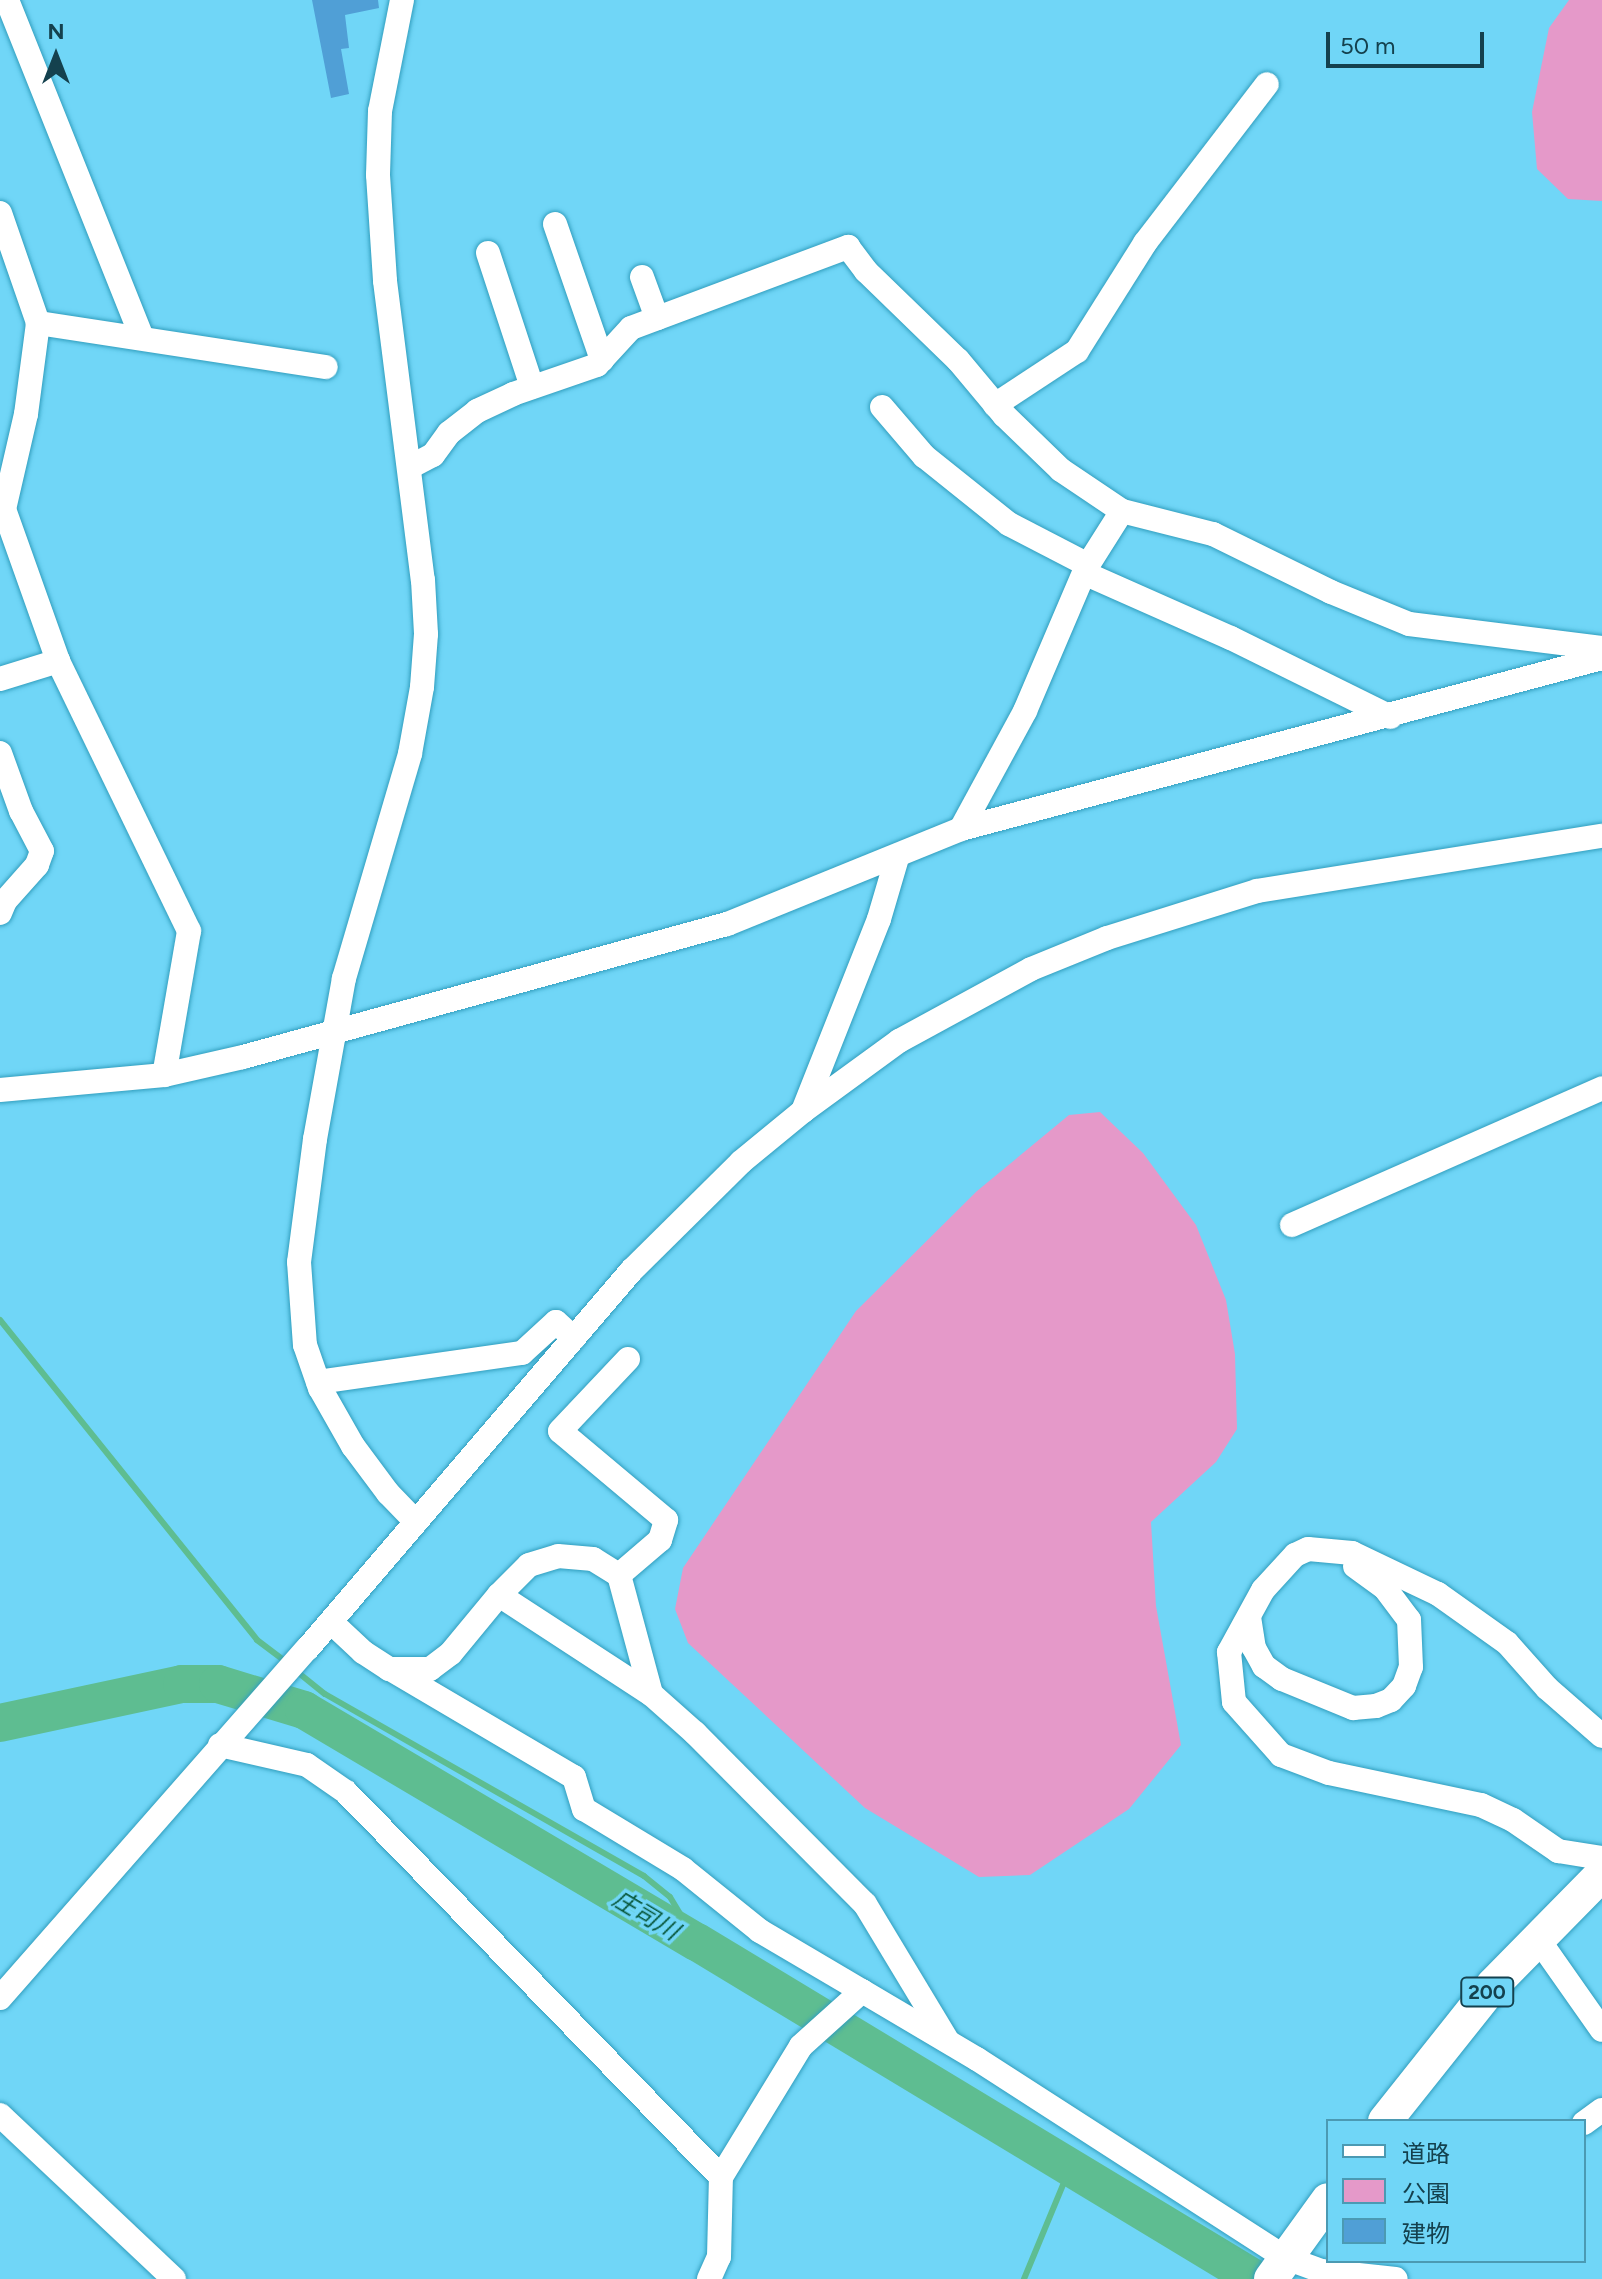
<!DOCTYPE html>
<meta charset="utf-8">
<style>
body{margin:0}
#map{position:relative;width:1602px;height:2279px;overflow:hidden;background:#70d6f7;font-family:Figtree,"Noto Sans JP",sans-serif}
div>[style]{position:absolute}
.green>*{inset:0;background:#e599c9}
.stream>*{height:6px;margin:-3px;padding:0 3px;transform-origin:3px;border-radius:3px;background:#5ebd91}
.river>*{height:38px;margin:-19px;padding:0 19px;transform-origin:19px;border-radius:19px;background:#5ebd91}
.building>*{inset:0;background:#509fd6}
.roads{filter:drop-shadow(0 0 2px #319ebe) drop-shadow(0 0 2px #319ebe)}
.minor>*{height:24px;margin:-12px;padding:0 12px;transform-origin:12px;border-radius:12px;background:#fff}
.highway>*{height:34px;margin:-17px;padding:0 17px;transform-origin:17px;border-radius:17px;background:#fff}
span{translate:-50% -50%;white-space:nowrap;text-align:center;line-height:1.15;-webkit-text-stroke:7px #70d6f7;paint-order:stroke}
.shield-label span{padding:2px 6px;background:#70d6f7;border:2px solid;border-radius:6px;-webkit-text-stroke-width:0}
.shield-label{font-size:20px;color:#14414e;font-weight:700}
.water-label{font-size:24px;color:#08573a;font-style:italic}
.legend{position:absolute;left:1326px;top:2119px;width:260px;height:144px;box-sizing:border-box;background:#70d6f7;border:2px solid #4b9ab3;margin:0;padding:10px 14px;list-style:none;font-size:24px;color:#14414e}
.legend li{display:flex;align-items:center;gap:16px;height:40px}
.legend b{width:40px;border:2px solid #4b9ab3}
.north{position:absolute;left:16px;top:16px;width:80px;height:80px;-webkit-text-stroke:6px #70d6f7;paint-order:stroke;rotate:0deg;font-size:22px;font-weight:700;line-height:32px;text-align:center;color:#14414e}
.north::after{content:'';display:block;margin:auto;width:28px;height:36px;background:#14414e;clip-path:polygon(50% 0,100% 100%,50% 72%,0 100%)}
.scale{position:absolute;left:1326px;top:32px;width:158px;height:36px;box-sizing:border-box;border:4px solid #14414e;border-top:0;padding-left:10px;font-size:24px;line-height:28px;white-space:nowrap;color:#14414e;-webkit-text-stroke:6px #70d6f7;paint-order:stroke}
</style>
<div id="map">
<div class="green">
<i style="clip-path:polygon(1569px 0,1602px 0,1602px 201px,1568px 199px,1537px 169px,1532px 112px,1549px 28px)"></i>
<i style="clip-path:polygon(1100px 1112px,1143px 1153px,1196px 1225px,1226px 1300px,1235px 1354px,1237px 1429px,1216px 1462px,1151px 1522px,1156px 1606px,1181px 1745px,1129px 1809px,1030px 1875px,979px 1877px,865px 1808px,688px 1643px,675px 1609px,683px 1568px,856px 1311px,977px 1191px,1069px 1115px)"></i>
</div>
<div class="stream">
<i style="left:0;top:1320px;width:410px;rotate:51.2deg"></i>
<i style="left:257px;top:1640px;width:38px;rotate:37deg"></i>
<i style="left:295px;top:1670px;width:38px;rotate:39deg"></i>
<i style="left:325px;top:1694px;width:367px;rotate:29.7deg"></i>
<i style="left:644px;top:1876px;width:33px;rotate:39deg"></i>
<i style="left:670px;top:1897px;width:52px;rotate:59deg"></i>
<i style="left:1024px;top:2279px;width:120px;rotate:-67.5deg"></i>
</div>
<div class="river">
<i style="left:0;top:1723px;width:186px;rotate:-12.1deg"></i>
<i style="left:182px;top:1684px;width:36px"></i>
<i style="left:218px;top:1684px;width:90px;rotate:16.8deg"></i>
<i style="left:304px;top:1710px;width:456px;rotate:30.6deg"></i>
<i style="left:697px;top:1942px;width:652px;rotate:31.13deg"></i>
</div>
<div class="building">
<i style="clip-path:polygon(312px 0,378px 0,379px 8px,345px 15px,349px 48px,341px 49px,349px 94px,331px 98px)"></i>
</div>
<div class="roads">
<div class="minor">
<i style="left:7px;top:0;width:364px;rotate:68.2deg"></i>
<i style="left:402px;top:0;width:113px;rotate:101.2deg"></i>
<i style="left:380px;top:111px;width:64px;rotate:91.8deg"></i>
<i style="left:378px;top:175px;width:106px;rotate:86.2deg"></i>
<i style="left:385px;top:281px;width:301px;rotate:82.8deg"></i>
<i style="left:423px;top:580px;width:54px;rotate:86.8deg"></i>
<i style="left:426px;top:634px;width:53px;rotate:94.3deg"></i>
<i style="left:422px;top:687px;width:68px;rotate:100.2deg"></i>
<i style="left:410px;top:754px;width:234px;rotate:106.4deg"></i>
<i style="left:344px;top:978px;width:164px;rotate:100.2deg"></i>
<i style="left:315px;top:1139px;width:124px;rotate:97.4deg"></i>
<i style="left:299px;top:1262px;width:83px;rotate:85.9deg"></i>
<i style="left:305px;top:1345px;width:46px;rotate:70.8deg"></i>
<i style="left:320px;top:1388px;width:67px;rotate:60.4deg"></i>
<i style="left:353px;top:1446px;width:59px;rotate:53.3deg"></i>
<i style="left:388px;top:1493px;width:40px;rotate:46deg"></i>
<i style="left:0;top:213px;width:116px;rotate:70.9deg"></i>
<i style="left:38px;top:323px;width:92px;rotate:97.5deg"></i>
<i style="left:26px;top:414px;width:98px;rotate:103deg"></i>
<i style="left:4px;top:509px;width:161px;rotate:70.4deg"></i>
<i style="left:58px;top:661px;width:300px;rotate:64.1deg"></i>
<i style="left:189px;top:931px;width:146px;rotate:99.8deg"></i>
<i style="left:555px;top:224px;width:144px;rotate:70.9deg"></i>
<i style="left:488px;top:253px;width:141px;rotate:71.8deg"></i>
<i style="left:642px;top:277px;width:44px;rotate:69.9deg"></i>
<i style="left:38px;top:323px;width:291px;rotate:8.7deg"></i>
<i style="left:995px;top:405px;width:98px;rotate:-33.4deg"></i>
<i style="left:1077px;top:351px;width:128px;rotate:-57.8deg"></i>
<i style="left:1145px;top:243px;width:200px;rotate:-52.5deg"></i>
<i style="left:882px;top:407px;width:65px;rotate:49.4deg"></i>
<i style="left:924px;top:456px;width:109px;rotate:38.7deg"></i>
<i style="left:1009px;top:524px;width:89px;rotate:27.4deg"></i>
<i style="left:410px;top:467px;width:26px;rotate:-28deg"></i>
<i style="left:433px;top:455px;width:27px;rotate:-54deg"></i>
<i style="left:449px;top:433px;width:36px;rotate:-38deg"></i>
<i style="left:477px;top:411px;width:40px;rotate:-25deg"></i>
<i style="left:513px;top:394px;width:89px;rotate:-19deg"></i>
<i style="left:597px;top:365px;width:50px;rotate:-47.4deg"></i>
<i style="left:631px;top:328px;width:232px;rotate:-20.5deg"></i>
<i style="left:848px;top:247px;width:30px;rotate:53deg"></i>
<i style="left:866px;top:271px;width:128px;rotate:44.1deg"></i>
<i style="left:958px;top:360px;width:72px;rotate:50.1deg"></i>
<i style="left:1004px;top:415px;width:79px;rotate:44deg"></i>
<i style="left:1061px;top:470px;width:73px;rotate:33.9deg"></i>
<i style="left:1122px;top:511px;width:94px;rotate:14.2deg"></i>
<i style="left:1213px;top:534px;width:131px;rotate:26.2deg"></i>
<i style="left:1331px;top:592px;width:84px;rotate:22.3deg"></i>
<i style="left:1409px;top:624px;width:194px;rotate:7.1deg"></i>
<i style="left:1084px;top:573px;width:161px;rotate:23.9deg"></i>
<i style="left:1231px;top:638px;width:178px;rotate:26.3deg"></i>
<i style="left:0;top:679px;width:61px;rotate:-17.2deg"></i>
<i style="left:0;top:753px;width:62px;rotate:70.1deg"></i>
<i style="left:21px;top:811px;width:45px;rotate:62.3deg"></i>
<i style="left:42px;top:851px;width:15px;rotate:110deg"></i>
<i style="left:37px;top:865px;width:48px;rotate:131.6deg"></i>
<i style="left:5px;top:901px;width:13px;rotate:113deg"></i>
<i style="left:961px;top:829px;width:134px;rotate:-61.5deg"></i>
<i style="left:1025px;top:711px;width:155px;rotate:-66.9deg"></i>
<i style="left:1086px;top:568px;width:67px;rotate:-57.7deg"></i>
<i style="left:0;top:1090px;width:165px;rotate:-5.2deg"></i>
<i style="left:164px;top:1075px;width:81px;rotate:-12.8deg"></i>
<i style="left:243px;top:1057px;width:502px;rotate:-15.37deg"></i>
<i style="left:727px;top:924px;width:253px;rotate:-22.1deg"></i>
<i style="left:961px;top:829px;width:663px;rotate:-14.94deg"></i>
<i style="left:803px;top:1111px;width:206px;rotate:-68.4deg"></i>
<i style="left:879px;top:919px;width:64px;rotate:-73.6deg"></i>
<i style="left:1292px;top:1225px;width:339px;rotate:-23.8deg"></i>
<i style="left:318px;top:1382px;width:206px;rotate:-8.1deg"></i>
<i style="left:522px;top:1353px;width:46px;rotate:-42.4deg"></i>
<i style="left:556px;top:1322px;width:24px;rotate:42deg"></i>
<i style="left:619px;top:1575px;width:54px;rotate:-40.5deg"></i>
<i style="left:660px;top:1540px;width:21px;rotate:-73deg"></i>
<i style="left:666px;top:1520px;width:138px;rotate:-140deg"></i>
<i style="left:560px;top:1431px;width:99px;rotate:-46.6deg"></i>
<i style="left:499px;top:1595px;width:42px;rotate:-45deg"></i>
<i style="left:529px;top:1565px;width:30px;rotate:-17deg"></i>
<i style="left:558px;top:1556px;width:35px;rotate:5deg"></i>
<i style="left:593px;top:1559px;width:31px;rotate:32deg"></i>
<i style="left:619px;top:1575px;width:123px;rotate:74.9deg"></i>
<i style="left:1249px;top:1617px;width:31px;rotate:81deg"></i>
<i style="left:1254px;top:1648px;width:21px;rotate:61deg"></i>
<i style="left:1264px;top:1666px;width:22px;rotate:36deg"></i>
<i style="left:1282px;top:1679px;width:77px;rotate:22.2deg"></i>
<i style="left:1353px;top:1708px;width:23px;rotate:-5deg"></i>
<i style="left:1376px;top:1706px;width:16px;rotate:-22deg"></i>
<i style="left:1391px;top:1700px;width:19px;rotate:-47deg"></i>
<i style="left:1404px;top:1686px;width:20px;rotate:-70deg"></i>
<i style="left:1411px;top:1667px;width:47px;rotate:-92.4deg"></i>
<i style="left:1409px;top:1620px;width:40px;rotate:-127deg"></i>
<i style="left:1385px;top:1588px;width:37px;rotate:-144deg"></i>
<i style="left:331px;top:1622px;width:44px;rotate:43.2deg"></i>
<i style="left:363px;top:1652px;width:31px;rotate:33deg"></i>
<i style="left:389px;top:1669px;width:41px"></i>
<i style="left:430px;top:1669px;width:26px;rotate:-37deg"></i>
<i style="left:451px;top:1653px;width:75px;rotate:-50.4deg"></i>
<i style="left:499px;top:1595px;width:181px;rotate:33.1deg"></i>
<i style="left:651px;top:1694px;width:59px;rotate:41.6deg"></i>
<i style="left:695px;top:1733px;width:241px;rotate:45.2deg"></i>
<i style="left:865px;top:1904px;width:159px;rotate:58.9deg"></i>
<i style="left:392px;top:1670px;width:211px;rotate:30.5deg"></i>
<i style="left:574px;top:1777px;width:34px;rotate:73deg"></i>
<i style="left:584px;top:1809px;width:116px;rotate:31.2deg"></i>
<i style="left:683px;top:1869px;width:99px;rotate:38.8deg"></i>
<i style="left:760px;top:1931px;width:118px;rotate:30.5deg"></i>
<i style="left:1602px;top:1736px;width:73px;rotate:-138.9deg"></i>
<i style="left:1547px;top:1688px;width:60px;rotate:-131.6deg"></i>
<i style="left:1507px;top:1643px;width:85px;rotate:-144.6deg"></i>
<i style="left:1438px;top:1594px;width:95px;rotate:-154.5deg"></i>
<i style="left:1352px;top:1553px;width:44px;rotate:-174.8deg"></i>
<i style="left:1308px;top:1549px;width:14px;rotate:155deg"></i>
<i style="left:1295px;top:1555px;width:47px;rotate:132.4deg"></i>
<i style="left:1263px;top:1590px;width:71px;rotate:118.7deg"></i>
<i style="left:1229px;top:1652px;width:50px;rotate:84.3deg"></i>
<i style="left:1234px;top:1702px;width:71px;rotate:48.4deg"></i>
<i style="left:1281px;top:1755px;width:51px;rotate:20.6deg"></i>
<i style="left:1329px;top:1773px;width:155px;rotate:11.9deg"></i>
<i style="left:1481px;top:1805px;width:35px;rotate:25deg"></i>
<i style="left:1513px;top:1820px;width:55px;rotate:34.6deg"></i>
<i style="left:1558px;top:1851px;width:45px;rotate:9deg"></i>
<i style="left:220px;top:1745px;width:89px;rotate:12.9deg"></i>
<i style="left:307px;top:1765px;width:47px;rotate:34.7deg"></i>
<i style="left:346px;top:1792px;width:537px;rotate:45.75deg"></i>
<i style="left:1538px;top:1939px;width:111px;rotate:54.9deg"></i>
<i style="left:0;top:1998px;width:466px;rotate:-48.7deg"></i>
<i style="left:308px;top:1648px;width:498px;rotate:-49.4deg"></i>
<i style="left:632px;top:1270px;width:153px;rotate:-44.7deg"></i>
<i style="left:741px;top:1162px;width:80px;rotate:-39.4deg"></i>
<i style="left:803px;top:1111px;width:119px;rotate:-36.1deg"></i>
<i style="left:899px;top:1041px;width:150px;rotate:-28.6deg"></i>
<i style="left:1031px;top:969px;width:82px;rotate:-22.2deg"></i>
<i style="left:1107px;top:938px;width:157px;rotate:-17.4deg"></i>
<i style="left:1257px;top:891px;width:349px;rotate:-9.1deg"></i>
<i style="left:0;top:2115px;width:239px;rotate:43.3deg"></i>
<i style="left:1584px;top:2123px;width:22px;rotate:-36deg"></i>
<i style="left:709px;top:2279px;width:24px;rotate:-66deg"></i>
<i style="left:719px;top:2257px;width:80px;rotate:-88.6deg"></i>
<i style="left:721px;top:2177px;width:153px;rotate:-58.6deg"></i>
<i style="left:801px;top:2046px;width:82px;rotate:-42deg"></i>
<i style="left:862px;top:1991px;width:134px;rotate:30.6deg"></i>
<i style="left:977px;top:2059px;width:368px;rotate:32.8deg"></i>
<i style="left:1286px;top:2258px;width:37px;rotate:20deg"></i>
<i style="left:1321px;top:2271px;width:75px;rotate:6.1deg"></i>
</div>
<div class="highway">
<i style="left:1385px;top:2121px;width:174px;rotate:-51.5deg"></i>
<i style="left:1493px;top:1985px;width:156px;rotate:-45.5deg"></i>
<i style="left:1271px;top:2279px;width:97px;rotate:-54.2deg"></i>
</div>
</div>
<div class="shield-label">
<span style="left:1487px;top:1992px">200</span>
</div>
<div class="water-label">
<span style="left:646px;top:1915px;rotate:31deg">庄司川</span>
</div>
<ul class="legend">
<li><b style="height:10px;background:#fff"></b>道路</li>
<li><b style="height:22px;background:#e599c9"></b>公園</li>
<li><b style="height:22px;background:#509fd6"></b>建物</li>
</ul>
<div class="north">N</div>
<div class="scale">50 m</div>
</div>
